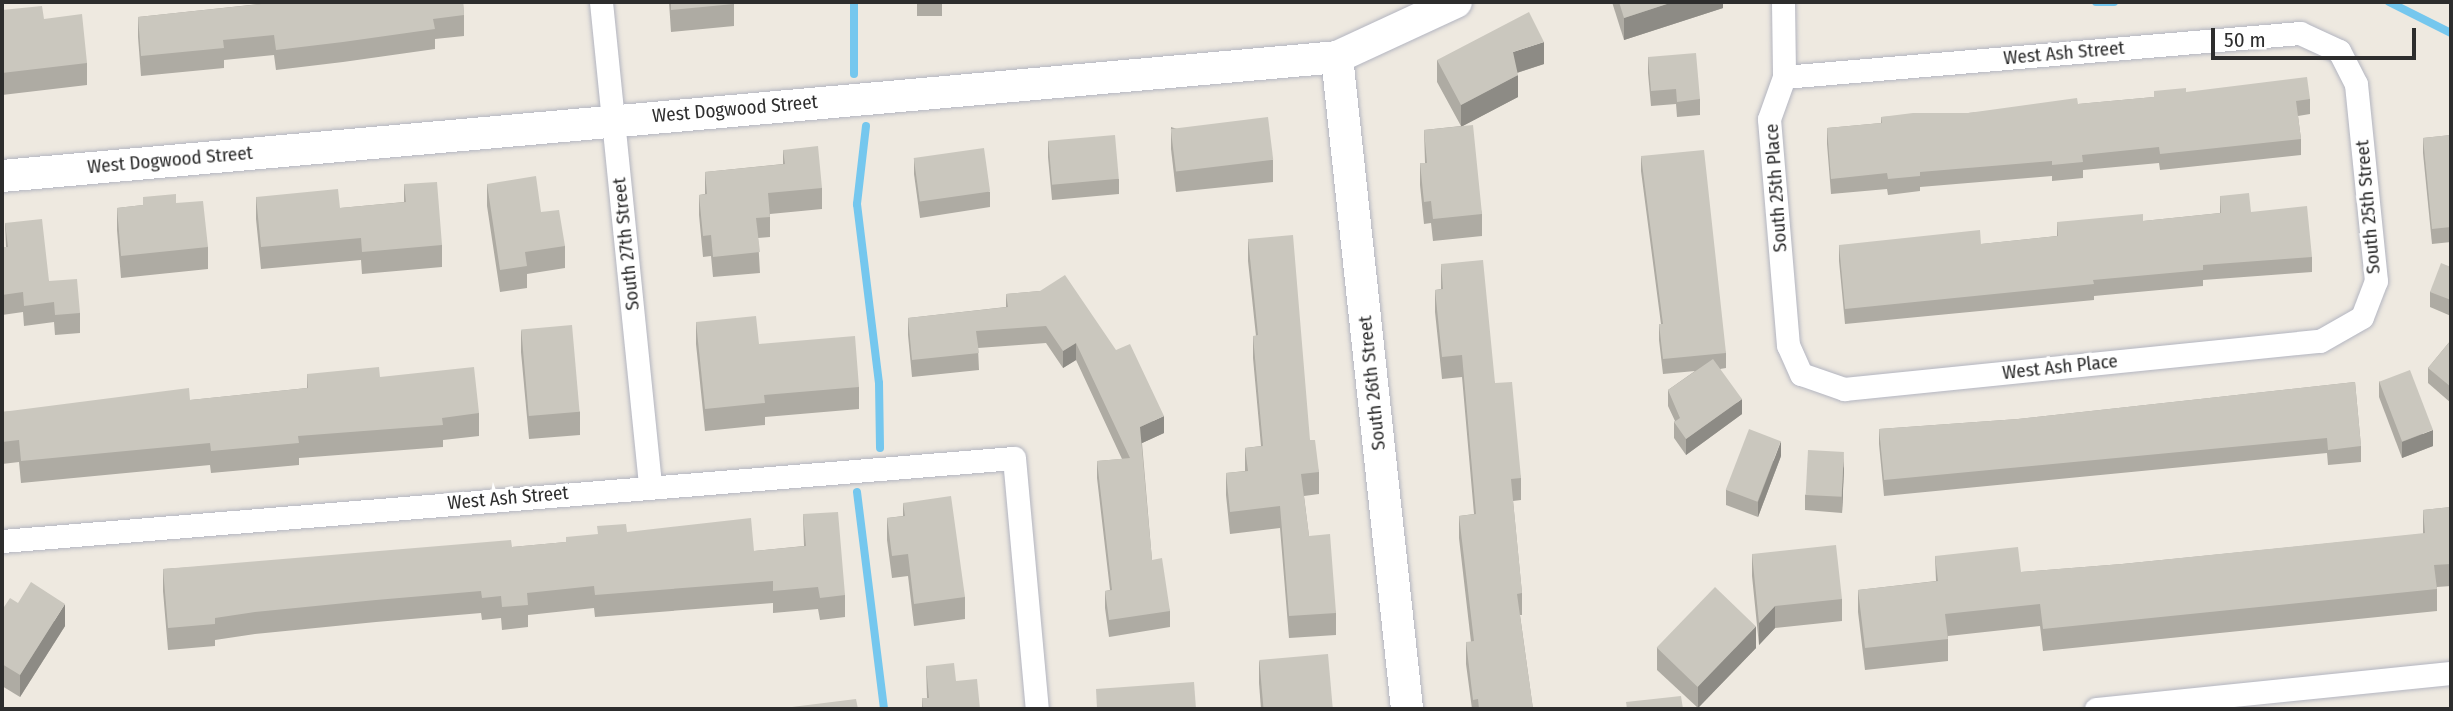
<!DOCTYPE html>
<style>
body{margin:0}
#map{position:relative;width:2453px;height:711px;overflow:hidden;background:#eee9e0;font-family:"Fira Sans Condensed",sans-serif}
div>[style]{position:absolute}
.stream>*{height:8px;margin:-4px;padding:0 4px;transform-origin:4px;border-radius:4px;background:#75c7ee}
.roads{filter:drop-shadow(0 0 2px #b3b5c0) drop-shadow(0 0 2px #b3b5c0)}
.street>*{height:23px;margin:-11.5px;padding:0 11.5px;transform-origin:11.5px;border-radius:11.5px;background:#fff}
.secondary>*{height:32px;margin:-16px;padding:0 16px;transform-origin:16px;border-radius:16px;background:#fff}
.wall>*{inset:0;background:#aeaba3;transform-origin:0 0}
.shaded-wall>*{inset:0;background:#8d8b85}
.building>*{inset:0;background:#cac7be;transform-origin:0 0}
span{translate:-50% -50%;white-space:nowrap;text-align:center;line-height:1.15;-webkit-text-stroke:6px #fff;paint-order:stroke}
.street-label{font-size:19px;color:#2d2d2d}
.frame{position:absolute;inset:0;border:4px solid #2d2d2d;pointer-events:none}
.scale{position:absolute;left:2211px;top:28px;width:205px;height:32px;box-sizing:border-box;border:4px solid #2d2d2d;border-top:0;padding-left:9px;font-size:21px;line-height:24px;white-space:nowrap;color:#2d2d2d;-webkit-text-stroke:5px #fff;paint-order:stroke}
</style>
<div id="map">
<div class="stream">
<i style="left:2096px;top:2px;width:18px"></i>
<i style="left:2389px;top:2px;width:69px;rotate:26.6deg"></i>
<i style="left:854px;top:74px;width:72px;rotate:-90deg"></i>
<i style="left:866px;top:126px;width:79px;rotate:96.6deg"></i>
<i style="left:857px;top:204px;width:180px;rotate:83deg"></i>
<i style="left:879px;top:383px;width:65px;rotate:89.1deg"></i>
<i style="left:857px;top:492px;width:219px;rotate:82.9deg"></i>
</div>
<div class="roads">
<div class="street">
<i style="left:601px;top:2px;width:486px;rotate:84.2deg"></i>
<i style="left:1783px;top:2px;width:75px;rotate:89.2deg"></i>
<i style="left:1784px;top:77px;width:45px;rotate:109.7deg"></i>
<i style="left:1769px;top:119px;width:227px;rotate:85.2deg"></i>
<i style="left:1788px;top:345px;width:32px;rotate:66deg"></i>
<i style="left:1801px;top:374px;width:46px;rotate:19.2deg"></i>
<i style="left:1844px;top:389px;width:478px;rotate:-5.8deg"></i>
<i style="left:2320px;top:341px;width:48px;rotate:-29.7deg"></i>
<i style="left:2362px;top:317px;width:39px;rotate:-69deg"></i>
<i style="left:2376px;top:281px;width:198px;rotate:-95.8deg"></i>
<i style="left:2356px;top:84px;width:37px;rotate:-117deg"></i>
<i style="left:2339px;top:51px;width:43px;rotate:-155.2deg"></i>
<i style="left:2300px;top:33px;width:518px;rotate:175.13deg"></i>
<i style="left:2px;top:541px;width:1015px;rotate:-4.69deg"></i>
<i style="left:1014px;top:458px;width:252px;rotate:84.8deg"></i>
<i style="left:2096px;top:709px;width:357px;rotate:-5.8deg"></i>
</div>
<div class="secondary">
<i style="left:1337px;top:57px;width:656px;rotate:83.87deg"></i>
<i style="left:2px;top:176px;width:1340px;rotate:-5.09deg"></i>
<i style="left:1337px;top:57px;width:131px;rotate:-24.8deg"></i>
</div>
</div>
<div class="wall">
<i style="clip-path:polygon(278px 2px,463px 2px,464px 15px,464px 36px,435px 39px,435px 49px,343px 62px,276px 70px,274px 55px,224px 60px,224px 68px,141px 76px,138px 37px,138px 17px)"></i>
<i style="clip-path:polygon(662px 2px,734px 2px,734px 26px,671px 32px,669px 2px,662px 3px)"></i>
<i style="left:917px;top:2px;width:25px;height:14px"></i>
<i style="clip-path:polygon(1612px 2px,1723px 2px,1723px 8px,1624px 40px)"></i>
<i style="clip-path:polygon(2px 10px,44px 19px,87px 63px,87px 85px,2px 95px)"></i>
<i style="clip-path:polygon(1648px 57px,1700px 99px,1700px 115px,1677px 117px,1676px 104px,1651px 106px,1648px 73px)"></i>
<i style="clip-path:polygon(1437px 60px,1544px 64px,1517px 73px,1518px 97px,1462px 126px,1482px 214px,1482px 236px,1433px 241px,1431px 223px,1424px 224px,1420px 185px,1420px 163px,1425px 163px,1424px 130px,1461px 126px,1437px 82px)"></i>
<i style="clip-path:polygon(2186px 92px,2310px 99px,2310px 114px,2298px 116px,2301px 139px,2301px 155px,2160px 170px,2159px 163px,2083px 170px,2083px 178px,2052px 181px,2052px 176px,1920px 187px,1920px 191px,1888px 195px,1887px 189px,1831px 194px,1827px 144px,1827px 128px,1881px 123px,1881px 117px,1968px 113px,2078px 104px,2154px 97px)"></i>
<i style="clip-path:polygon(1171px 127px,1273px 160px,1273px 182px,1176px 192px,1171px 149px)"></i>
<i style="clip-path:polygon(2451px 135px,2451px 242px,2432px 244px,2423px 153px,2423px 138px)"></i>
<i style="clip-path:polygon(1048px 141px,1119px 179px,1119px 194px,1052px 200px,1048px 157px)"></i>
<i style="clip-path:polygon(783px 150px,822px 188px,822px 209px,770px 214px,770px 237px,758px 238px,760px 273px,713px 277px,711px 256px,703px 257px,699px 215px,699px 195px,705px 194px,705px 172px,783px 164px)"></i>
<i style="clip-path:polygon(1641px 156px,1726px 353px,1726px 368px,1720px 369px,1742px 414px,1686px 455px,1674px 438px,1674px 422px,1675px 421px,1668px 406px,1668px 390px,1695px 371px,1663px 374px,1659px 340px,1659px 324px,1661px 324px,1641px 171px)"></i>
<i style="clip-path:polygon(914px 158px,990px 192px,990px 207px,920px 218px,914px 174px)"></i>
<i style="clip-path:polygon(404px 184px,442px 245px,442px 267px,362px 274px,361px 260px,261px 269px,256px 219px,256px 197px,340px 208px,404px 202px)"></i>
<i style="clip-path:polygon(487px 184px,541px 212px,565px 246px,565px 268px,527px 274px,527px 288px,500px 292px,487px 206px)"></i>
<i style="clip-path:polygon(2220px 196px,2251px 212px,2312px 257px,2312px 272px,2203px 280px,2203px 286px,2094px 296px,2094px 300px,1845px 324px,1839px 261px,1839px 245px,1981px 244px,2057px 236px,2057px 222px,2143px 221px,2220px 213px)"></i>
<i style="clip-path:polygon(143px 197px,176px 203px,208px 247px,208px 269px,121px 278px,117px 230px,117px 208px,143px 205px)"></i>
<i style="clip-path:polygon(5px 223px,49px 281px,80px 313px,80px 333px,55px 335px,54px 322px,24px 326px,23px 312px,2px 315px,2px 247px,6px 247px)"></i>
<i style="clip-path:polygon(1248px 239px,1319px 472px,1319px 494px,1304px 496px,1309px 536px,1336px 613px,1336px 635px,1289px 638px,1280px 528px,1230px 534px,1226px 495px,1226px 473px,1245px 471px,1245px 448px,1261px 446px,1253px 358px,1253px 336px,1256px 336px,1248px 261px)"></i>
<i style="clip-path:polygon(1441px 264px,1495px 383px,1521px 478px,1521px 500px,1513px 501px,1522px 593px,1522px 615px,1520px 615px,1533px 709px,1472px 709px,1466px 664px,1466px 642px,1471px 642px,1459px 538px,1459px 516px,1474px 514px,1462px 377px,1442px 379px,1435px 312px,1435px 290px,1441px 289px)"></i>
<i style="clip-path:polygon(2451px 267px,2451px 316px,2430px 307px,2430px 292px)"></i>
<i style="clip-path:polygon(1040px 291px,1164px 433px,1142px 443px,1152px 560px,1170px 611px,1170px 627px,1109px 637px,1105px 608px,1105px 591px,1110px 590px,1097px 478px,1097px 461px,1122px 459px,1076px 360px,1063px 368px,1046px 343px,978px 348px,979px 370px,912px 377px,908px 335px,908px 318px,1006px 307px,1006px 294px)"></i>
<i style="clip-path:polygon(696px 322px,759px 344px,859px 387px,859px 409px,765px 417px,765px 425px,705px 431px,696px 344px)"></i>
<i style="clip-path:polygon(521px 330px,580px 412px,580px 435px,529px 439px,521px 352px)"></i>
<i style="clip-path:polygon(2451px 340px,2451px 403px,2428px 383px,2428px 368px)"></i>
<i style="clip-path:polygon(307px 374px,380px 377px,479px 413px,479px 436px,443px 440px,443px 447px,299px 458px,299px 465px,211px 473px,210px 465px,21px 483px,19px 462px,2px 464px,2px 412px,190px 400px,307px 388px)"></i>
<i style="clip-path:polygon(2379px 381px,2433px 446px,2402px 458px,2379px 397px)"></i>
<i style="clip-path:polygon(2355px 382px,2361px 446px,2361px 462px,2328px 465px,2327px 453px,1884px 496px,1879px 444px,1879px 429px,2018px 419px)"></i>
<i style="clip-path:polygon(1781px 456px,1758px 517px,1726px 505px,1726px 490px)"></i>
<i style="clip-path:polygon(1844px 467px,1842px 513px,1805px 510px,1805px 495px)"></i>
<i style="clip-path:polygon(903px 503px,965px 597px,965px 619px,914px 626px,908px 576px,892px 578px,887px 540px,887px 518px,903px 516px)"></i>
<i style="clip-path:polygon(2451px 507px,2451px 586px,2437px 587px,2437px 611px,2043px 651px,2040px 626px,1948px 636px,1948px 661px,1865px 670px,1858px 612px,1858px 590px,1936px 581px,1935px 556px,2021px 572px,2122px 564px,2423px 534px,2423px 510px)"></i>
<i style="clip-path:polygon(803px 514px,845px 595px,845px 617px,820px 620px,818px 609px,773px 613px,773px 603px,595px 617px,594px 608px,528px 615px,528px 627px,502px 630px,501px 618px,482px 620px,481px 613px,376px 622px,255px 634px,215px 640px,215px 646px,168px 650px,163px 591px,163px 569px,512px 547px,566px 542px,627px 532px,754px 551px,804px 546px)"></i>
<i style="clip-path:polygon(1752px 554px,1842px 599px,1842px 621px,1775px 628px,1759px 645px,1752px 576px)"></i>
<i style="clip-path:polygon(18px 603px,65px 626px,20px 697px,2px 686px,2px 610px)"></i>
<i style="clip-path:polygon(1657px 648px,1756px 648px,1698px 708px,1657px 670px)"></i>
<i style="clip-path:polygon(1259px 661px,1333px 709px,1261px 709px,1259px 683px)"></i>
<i style="clip-path:polygon(926px 666px,956px 681px,980px 709px,922px 709px,922px 698px,927px 698px)"></i>
</div>
<div class="shaded-wall">
<i style="clip-path:polygon(1673px 2px,1723px 2px,1723px 8px,1624px 40px,1624px 18px)"></i>
<i style="clip-path:polygon(1544px 42px,1544px 64px,1513px 74px,1513px 52px)"></i>
<i style="clip-path:polygon(1518px 75px,1518px 97px,1461px 127px,1461px 105px)"></i>
<i style="clip-path:polygon(1076px 343px,1076px 360px,1063px 368px,1063px 351px)"></i>
<i style="clip-path:polygon(1742px 399px,1742px 414px,1686px 455px,1686px 439px)"></i>
<i style="clip-path:polygon(1164px 416px,1164px 433px,1140px 444px,1140px 427px)"></i>
<i style="clip-path:polygon(2433px 430px,2433px 446px,2402px 458px,2402px 442px)"></i>
<i style="clip-path:polygon(1781px 441px,1781px 456px,1758px 517px,1758px 502px)"></i>
<i style="clip-path:polygon(1844px 452px,1844px 467px,1842px 513px,1842px 497px)"></i>
<i style="clip-path:polygon(65px 604px,65px 626px,20px 697px,20px 675px)"></i>
<i style="clip-path:polygon(1775px 606px,1775px 628px,1759px 645px,1759px 623px)"></i>
<i style="clip-path:polygon(1756px 626px,1756px 648px,1698px 708px,1698px 686px)"></i>
</div>
<div class="building">
<i style="clip-path:polygon(280px 2px,463px 2px,464px 15px,433px 19px,435px 29px,343px 42px,276px 50px,274px 35px,223px 40px,224px 48px,141px 56px,138px 17px)"></i>
<i style="clip-path:polygon(671px 2px,734px 2px,734px 4px,671px 10px)"></i>
<i style="clip-path:polygon(1619px 2px,1673px 2px,1624px 18px)"></i>
<i style="clip-path:polygon(42px 6px,44px 19px,82px 14px,87px 63px,2px 73px,2px 10px)"></i>
<i style="clip-path:polygon(1529px 12px,1544px 42px,1513px 52px,1518px 75px,1461px 105px,1437px 60px)"></i>
<i style="clip-path:polygon(1696px 53px,1700px 99px,1677px 102px,1676px 89px,1651px 91px,1648px 57px)"></i>
<i style="clip-path:polygon(2307px 77px,2310px 99px,2296px 101px,2301px 139px,2160px 154px,2159px 147px,2082px 155px,2083px 162px,2052px 165px,2052px 161px,1920px 172px,1920px 176px,1888px 179px,1887px 173px,1831px 179px,1827px 128px,1882px 123px,1881px 117px,1913px 113px,1968px 113px,2077px 98px,2078px 104px,2154px 97px,2154px 91px,2186px 88px,2186px 92px)"></i>
<i style="left:1268px;top:117px;width:43px;height:98px;rotate:83deg"></i>
<i style="clip-path:polygon(1473px 125px,1482px 214px,1433px 219px,1431px 201px,1424px 202px,1420px 163px,1427px 163px,1424px 130px)"></i>
<i style="left:1115px;top:135px;width:44px;height:67px;rotate:85deg"></i>
<i style="clip-path:polygon(2451px 135px,2451px 227px,2432px 229px,2423px 138px)"></i>
<i style="clip-path:polygon(818px 146px,822px 188px,768px 193px,770px 217px,756px 218px,760px 252px,713px 257px,711px 235px,703px 236px,699px 195px,707px 194px,705px 172px,785px 164px,783px 150px)"></i>
<i style="left:984px;top:148px;width:44px;height:71px;rotate:82deg"></i>
<i style="clip-path:polygon(1704px 150px,1726px 353px,1663px 359px,1659px 324px,1663px 324px,1641px 156px)"></i>
<i style="clip-path:polygon(536px 176px,541px 212px,559px 210px,565px 246px,525px 252px,527px 266px,500px 270px,487px 184px)"></i>
<i style="clip-path:polygon(437px 182px,442px 245px,362px 252px,361px 238px,261px 247px,256px 197px,338px 189px,340px 208px,406px 202px,404px 184px)"></i>
<i style="clip-path:polygon(2249px 193px,2251px 212px,2307px 206px,2312px 257px,2203px 265px,2203px 270px,2093px 280px,2094px 284px,1845px 309px,1839px 245px,1980px 230px,1981px 244px,2058px 236px,2057px 222px,2143px 214px,2143px 221px,2221px 213px,2220px 196px)"></i>
<i style="clip-path:polygon(176px 194px,176px 203px,203px 201px,208px 247px,121px 256px,117px 208px,143px 205px,143px 197px)"></i>
<i style="clip-path:polygon(42px 219px,49px 281px,77px 279px,80px 313px,55px 315px,54px 302px,24px 306px,23px 292px,2px 295px,2px 247px,8px 247px,5px 223px)"></i>
<i style="clip-path:polygon(1293px 235px,1310px 440px,1315px 440px,1319px 472px,1301px 474px,1309px 536px,1330px 534px,1336px 613px,1289px 616px,1280px 506px,1230px 512px,1226px 473px,1248px 471px,1245px 448px,1263px 446px,1253px 336px,1258px 335px,1248px 239px)"></i>
<i style="clip-path:polygon(1483px 260px,1495px 383px,1512px 382px,1521px 478px,1511px 479px,1522px 593px,1517px 594px,1533px 709px,1479px 709px,1478px 699px,1473px 700px,1466px 642px,1474px 641px,1459px 516px,1476px 514px,1462px 355px,1442px 357px,1435px 290px,1443px 289px,1441px 264px)"></i>
<i style="clip-path:polygon(2441px 263px,2451px 267px,2451px 300px,2430px 292px)"></i>
<i style="clip-path:polygon(1065px 275px,1116px 350px,1130px 344px,1164px 416px,1140px 427px,1152px 560px,1162px 558px,1170px 611px,1109px 620px,1105px 591px,1112px 590px,1097px 461px,1130px 458px,1076px 343px,1063px 351px,1046px 326px,976px 331px,979px 353px,912px 360px,908px 318px,1008px 307px,1006px 294px,1040px 291px)"></i>
<i style="clip-path:polygon(756px 316px,759px 344px,855px 336px,859px 387px,764px 395px,765px 403px,705px 409px,696px 322px)"></i>
<i style="left:572px;top:325px;width:87px;height:51px;rotate:85deg"></i>
<i style="clip-path:polygon(2451px 340px,2451px 387px,2428px 368px)"></i>
<i style="clip-path:polygon(1713px 359px,1742px 399px,1686px 439px,1674px 422px,1680px 418px,1668px 390px)"></i>
<i style="clip-path:polygon(379px 367px,380px 377px,474px 367px,479px 413px,442px 418px,443px 425px,298px 436px,299px 443px,211px 451px,210px 443px,21px 461px,19px 440px,2px 442px,2px 412px,189px 388px,190px 400px,308px 388px,307px 374px)"></i>
<i style="left:2410px;top:370px;width:64px;height:33px;rotate:69deg"></i>
<i style="clip-path:polygon(2355px 382px,2361px 446px,2328px 450px,2327px 438px,1884px 480px,1879px 429px,2018px 419px)"></i>
<i style="left:1749px;top:429px;width:34px;height:65px;rotate:21deg"></i>
<i style="left:1808px;top:450px;width:36px;height:45px;rotate:3deg"></i>
<i style="clip-path:polygon(951px 496px,965px 597px,914px 604px,908px 554px,892px 556px,887px 518px,905px 516px,903px 503px)"></i>
<i style="clip-path:polygon(2451px 507px,2451px 564px,2434px 565px,2437px 589px,2043px 629px,2040px 604px,1945px 614px,1948px 639px,1865px 648px,1858px 590px,1938px 581px,1935px 556px,2018px 547px,2021px 572px,2122px 564px,2425px 533px,2423px 510px)"></i>
<i style="clip-path:polygon(838px 512px,845px 595px,820px 598px,818px 587px,773px 591px,773px 581px,595px 595px,594px 586px,527px 593px,528px 605px,502px 607px,501px 596px,482px 598px,481px 591px,376px 600px,255px 612px,215px 618px,215px 624px,168px 628px,163px 569px,511px 540px,512px 547px,566px 542px,566px 537px,598px 534px,597px 526px,626px 524px,627px 532px,751px 518px,754px 551px,806px 546px,803px 514px)"></i>
<i style="clip-path:polygon(1836px 545px,1842px 599px,1775px 606px,1759px 623px,1752px 554px)"></i>
<i style="clip-path:polygon(31px 582px,65px 604px,20px 675px,2px 664px,2px 610px,10px 598px,18px 603px)"></i>
<i style="left:1715px;top:587px;width:57px;height:84px;rotate:44deg"></i>
<i style="left:1328px;top:654px;width:55px;height:69px;rotate:85deg"></i>
<i style="clip-path:polygon(954px 663px,956px 681px,977px 679px,980px 709px,923px 709px,922px 698px,929px 698px,926px 666px)"></i>
<i style="clip-path:polygon(1194px 682px,1196px 709px,1097px 709px,1096px 689px)"></i>
<i style="clip-path:polygon(1681px 696px,1683px 709px,1627px 709px,1626px 702px)"></i>
<i style="clip-path:polygon(856px 699px,858px 709px,785px 709px,784px 708px)"></i>
</div>
<div class="street-label">
<span style="left:2064px;top:53px;rotate:-5deg">West Ash Street</span>
<span style="left:735px;top:109px;rotate:-5deg">West Dogwood Street</span>
<span style="left:170px;top:160px;rotate:-5deg">West Dogwood Street</span>
<span style="left:1776px;top:188px;rotate:-94deg">South 25th Place</span>
<span style="left:2368px;top:207px;rotate:-95deg">South 25th Street</span>
<span style="left:626px;top:244px;rotate:-96deg">South 27th Street</span>
<span style="left:2060px;top:367px;rotate:-6deg">West Ash Place</span>
<span style="left:1372px;top:383px;rotate:-96deg">South 26th Street</span>
<span style="left:508px;top:498px;rotate:-5deg">West Ash Street</span>
</div>
<div class="frame"></div>
<div class="scale">50 m</div>
</div>
